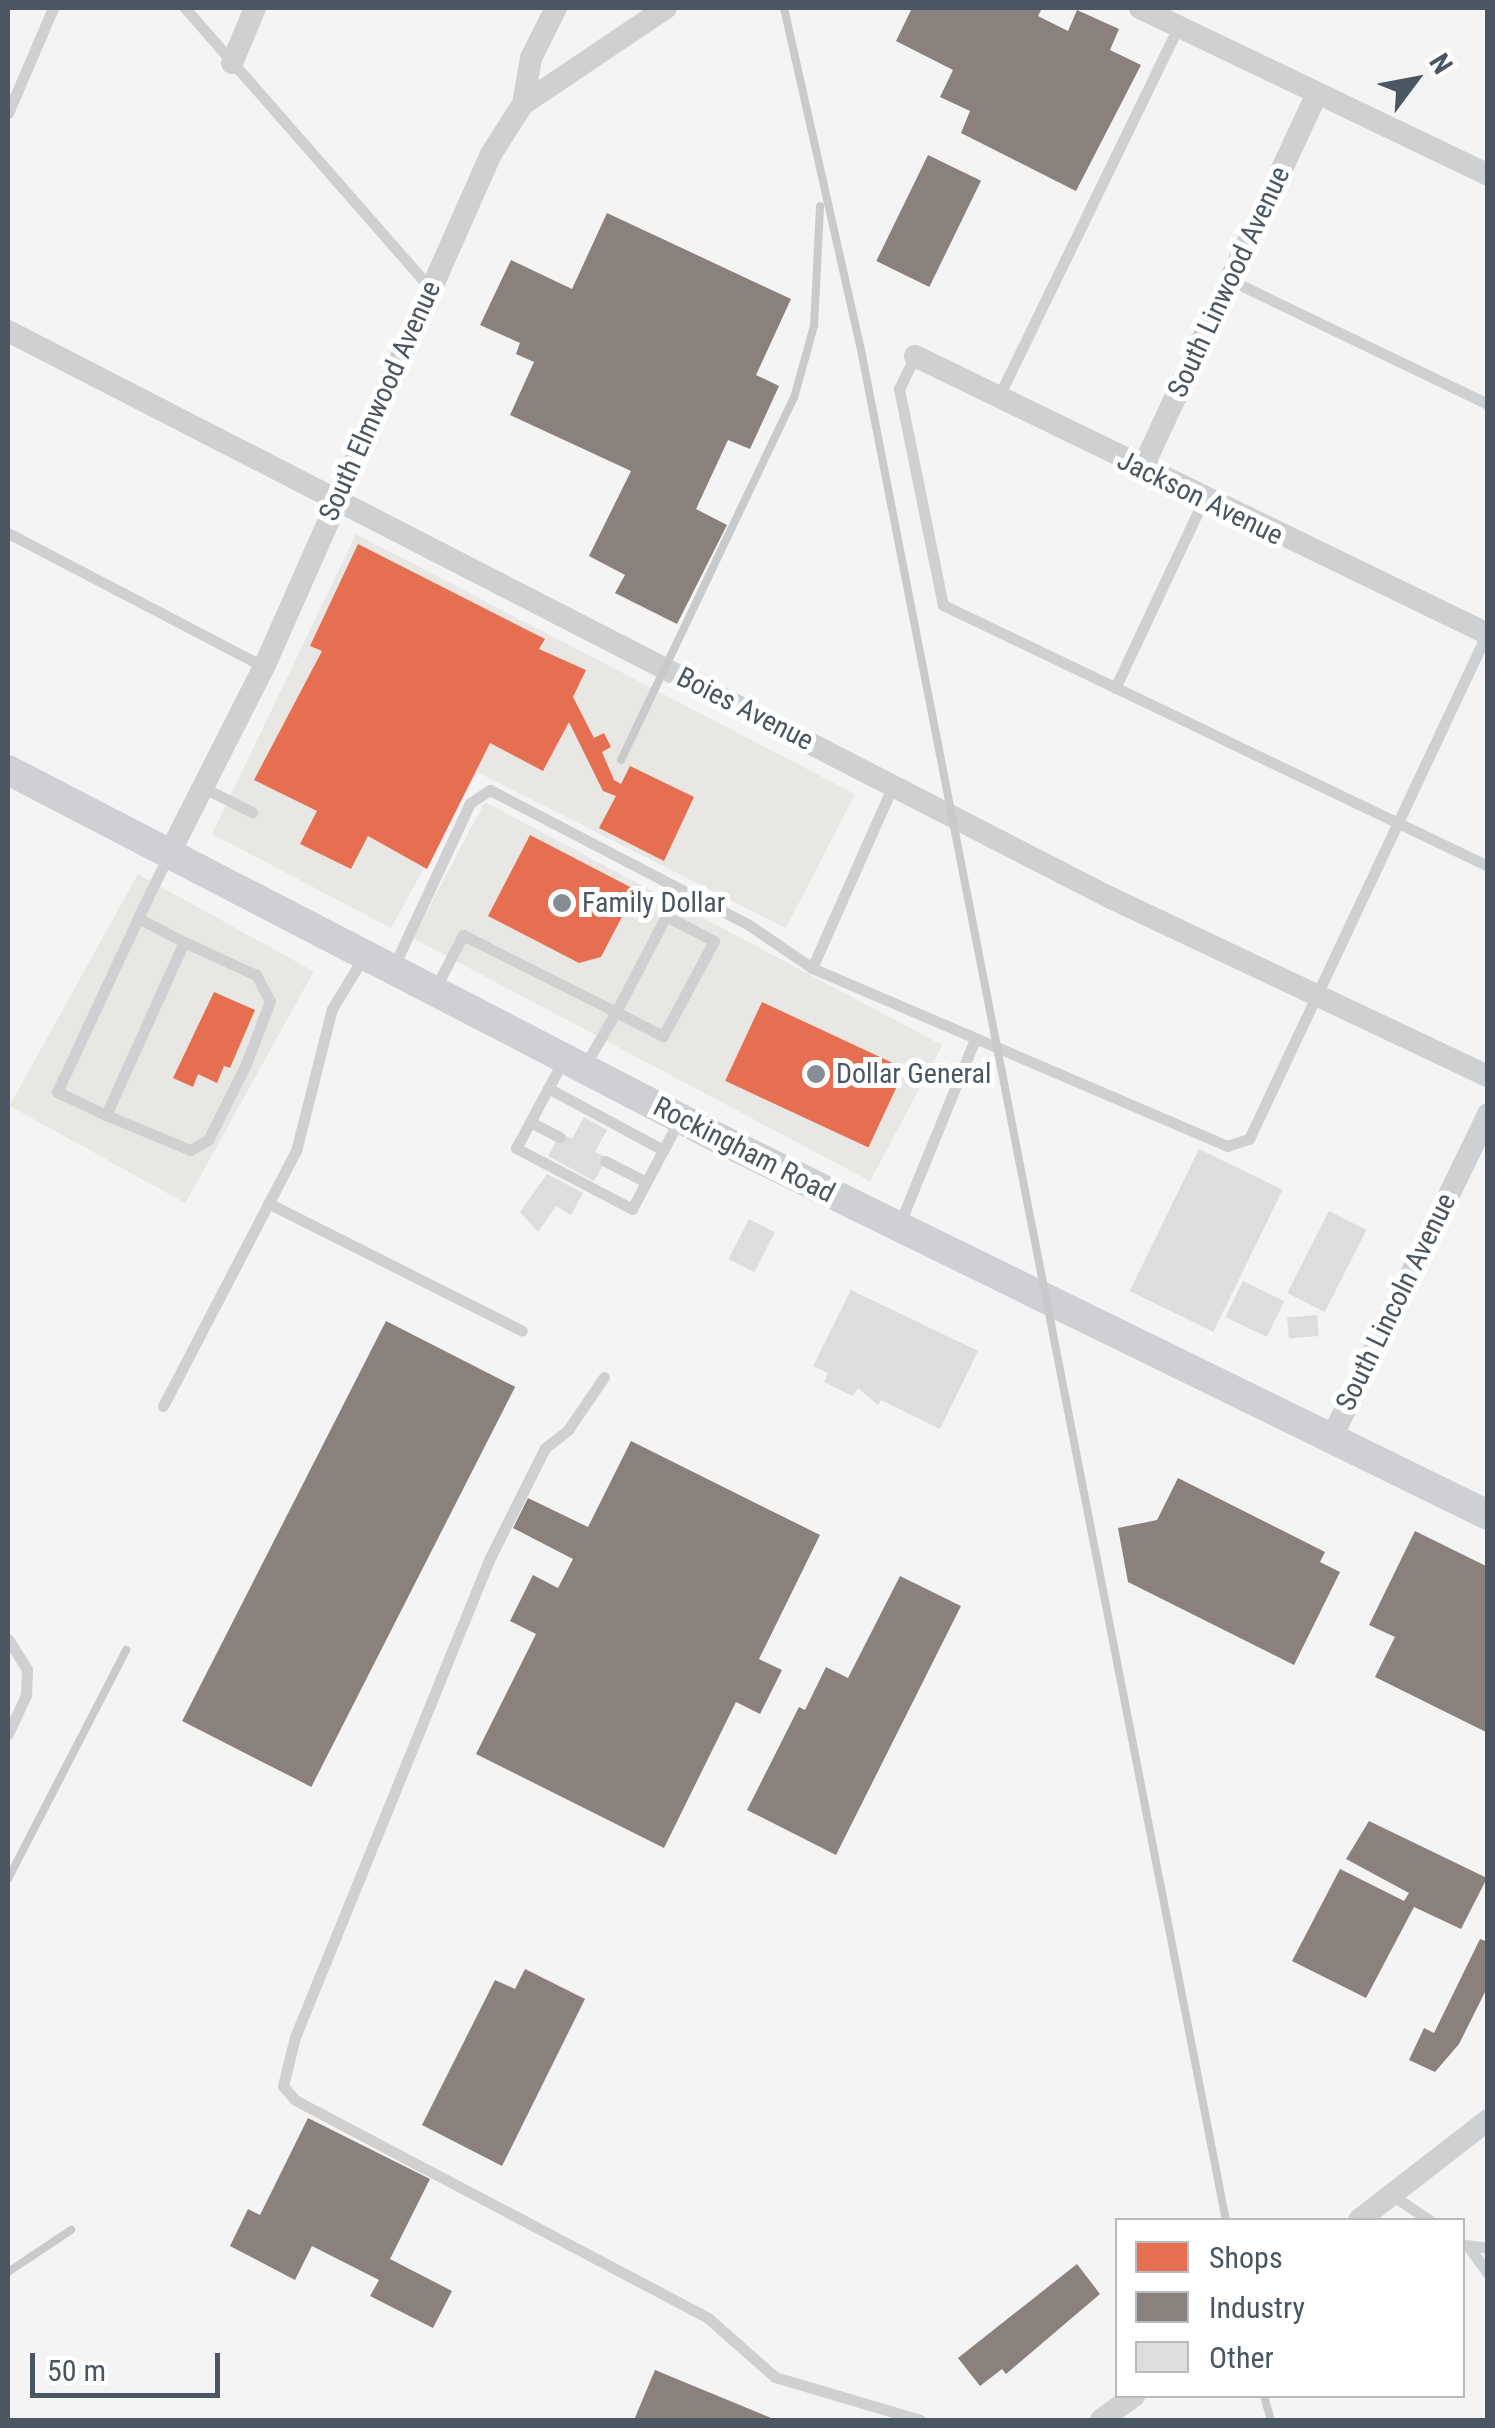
<!DOCTYPE html>
<style>
body{margin:0}
#map{position:relative;width:1495px;height:2428px;overflow:hidden;background:#f4f4f4;font-family:"Roboto Condensed",sans-serif}
div>[style]{position:absolute}
.commercial>*{inset:0;background:#e8e7e3;transform-origin:0 0}
.shops>*{inset:0;background:#e76f51;transform-origin:0 0}
.industry>*{inset:0;background:#8a817c;transform-origin:0 0}
.building>*{inset:0;background:#ddddde;transform-origin:0 0}
.lane>*{height:11px;margin:-5.5px;padding:0 5.5px;transform-origin:5.5px;border-radius:5.5px;background:#ced0d2}
.street>*{height:22px;margin:-11px;padding:0 11px;transform-origin:11px;border-radius:11px;background:#ced0d2}
.secondary>*{height:30px;margin:-15px;padding:0 15px;transform-origin:15px;border-radius:15px;background:#ced0d4}
.rail>*{height:8px;margin:-4px;padding:0 4px;transform-origin:4px;border-radius:4px;background:#c9cacc}
.dots>*{width:28px;height:28px;translate:-50% -50%;box-sizing:border-box;border:5px solid #fff;border-radius:50%}
span{translate:-50% -50%;white-space:nowrap;text-align:center;line-height:1.15;-webkit-text-stroke:10px #fff;paint-order:stroke}
.street-label{font-size:28px;color:#4a5661}
.poi-label{font-size:28px;color:#4a5661}
.left{translate:0 -50%;text-align:left}
.frame{position:absolute;inset:0;border:10px solid #4a5661;pointer-events:none}
.legend{position:absolute;left:1115px;top:2218px;width:350px;height:180px;box-sizing:border-box;background:#fff;border:2px solid #b7bbc0;margin:0;padding:12px 18px;list-style:none;font-size:30px;color:#4a5661}
.legend li{display:flex;align-items:center;gap:20px;height:50px}
.legend b{width:50px;border:2px solid #b7bbc0}
.north{position:absolute;left:1365px;top:30px;width:100px;height:100px;-webkit-text-stroke:8px #fff;paint-order:stroke;rotate:58deg;font-size:28px;font-weight:700;line-height:40px;text-align:center;color:#4a5661}
.north::after{content:'';display:block;margin:auto;width:35px;height:45px;background:#4a5661;clip-path:polygon(50% 0,100% 100%,50% 72%,0 100%)}
.scale{position:absolute;left:30px;top:2353px;width:190px;height:45px;box-sizing:border-box;border:5px solid #4a5661;border-top:0;padding-left:12px;font-size:30px;line-height:35px;white-space:nowrap;color:#4a5661;-webkit-text-stroke:8px #fff;paint-order:stroke}
</style>
<div id="map">
<div class="commercial">
<i style="clip-path:polygon(356px 534px,855px 794px,786px 928px,477px 772px,391px 928px,212px 834px)"></i>
<i style="left:485px;top:802px;width:518px;height:154px;rotate:28deg"></i>
<i style="left:138px;top:874px;width:201px;height:265px;rotate:29deg"></i>
</div>
<div class="shops">
<i style="clip-path:polygon(358px 544px,545px 639px,539px 649px,586px 670px,573px 697px,594px 738px,604px 733px,611px 747px,602px 752px,614px 780px,621px 784px,630px 766px,694px 797px,664px 861px,599px 828px,616px 796px,603px 791px,569px 722px,543px 771px,490px 743px,427px 869px,368px 836px,351px 869px,300px 844px,317px 811px,254px 780px,322px 651px,310px 646px)"></i>
<i style="clip-path:polygon(530px 835px,636px 890px,601px 957px,579px 963px,488px 916px)"></i>
<i style="clip-path:polygon(214px 992px,255px 1010px,230px 1068px,224px 1066px,217px 1083px,198px 1074px,193px 1087px,173px 1078px)"></i>
<i style="left:762px;top:1002px;width:158px;height:87px;rotate:25deg"></i>
</div>
<div class="industry">
<i style="clip-path:polygon(912px 8px,1042px 8px,1038px 16px,1068px 31px,1077px 10px,1119px 29px,1110px 50px,1141px 65px,1076px 191px,961px 133px,970px 111px,940px 97px,953px 70px,896px 41px)"></i>
<i style="left:928px;top:155px;width:59px;height:118px;rotate:26deg"></i>
<i style="clip-path:polygon(607px 213px,791px 299px,756px 375px,779px 386px,750px 449px,728px 440px,696px 509px,727px 525px,677px 624px,615px 593px,625px 575px,589px 556px,631px 471px,510px 415px,534px 362px,516px 354px,520px 343px,480px 325px,511px 260px,572px 289px)"></i>
<i style="left:386px;top:1321px;width:145px;height:449px;rotate:27deg"></i>
<i style="clip-path:polygon(631px 1441px,820px 1535px,759px 1659px,782px 1670px,760px 1714px,736px 1702px,664px 1848px,476px 1754px,536px 1634px,510px 1621px,533px 1575px,558px 1588px,573px 1559px,513px 1528px,528px 1498px,588px 1527px)"></i>
<i style="clip-path:polygon(1178px 1478px,1325px 1552px,1320px 1562px,1340px 1572px,1294px 1665px,1128px 1582px,1118px 1528px,1157px 1520px)"></i>
<i style="clip-path:polygon(1415px 1531px,1488px 1567px,1488px 1733px,1375px 1677px,1395px 1637px,1369px 1625px)"></i>
<i style="clip-path:polygon(900px 1576px,961px 1606px,836px 1855px,747px 1810px,799px 1707px,805px 1710px,826px 1667px,848px 1678px)"></i>
<i style="clip-path:polygon(1369px 1821px,1487px 1878px,1461px 1929px,1414px 1907px,1366px 1998px,1292px 1961px,1340px 1869px,1404px 1901px,1409px 1893px,1346px 1859px)"></i>
<i style="clip-path:polygon(1480px 1939px,1488px 1942px,1488px 1986px,1459px 2044px,1435px 2072px,1409px 2060px,1424px 2028px,1434px 2033px)"></i>
<i style="clip-path:polygon(525px 1969px,585px 1999px,502px 2166px,422px 2125px,495px 1980px,515px 1989px)"></i>
<i style="clip-path:polygon(308px 2118px,430px 2179px,390px 2259px,452px 2291px,433px 2328px,370px 2296px,379px 2280px,312px 2246px,295px 2280px,230px 2246px,248px 2209px,260px 2215px)"></i>
<i style="clip-path:polygon(1077px 2264px,1100px 2294px,1006px 2374px,1002px 2369px,980px 2386px,958px 2358px)"></i>
<i style="clip-path:polygon(655px 2370px,776px 2420px,634px 2420px)"></i>
</div>
<div class="building">
<i style="clip-path:polygon(584px 1117px,607px 1130px,595px 1152px,607px 1158px,594px 1181px,548px 1156px,561px 1133px,572px 1139px)"></i>
<i style="left:1199px;top:1149px;width:93px;height:158px;rotate:26deg"></i>
<i style="clip-path:polygon(547px 1174px,583px 1193px,571px 1215px,556px 1206px,538px 1232px,520px 1212px)"></i>
<i style="left:1329px;top:1211px;width:42px;height:92px;rotate:27deg"></i>
<i style="left:749px;top:1219px;width:29px;height:45px;rotate:27deg"></i>
<i style="left:1243px;top:1281px;width:46px;height:40px;rotate:26deg"></i>
<i style="clip-path:polygon(851px 1290px,978px 1351px,940px 1429px,881px 1400px,878px 1405px,858px 1388px,853px 1396px,824px 1382px,828px 1373px,813px 1366px)"></i>
<i style="left:1317px;top:1315px;width:21px;height:30px;rotate:85deg"></i>
</div>
<div class="lane">
<i style="left:185px;top:8px;width:373px;rotate:48.8deg"></i>
<i style="left:8px;top:113px;width:114px;rotate:-66.8deg"></i>
<i style="left:1230px;top:280px;width:286px;rotate:25.7deg"></i>
<i style="left:915px;top:356px;width:37px;rotate:116deg"></i>
<i style="left:899px;top:389px;width:220px;rotate:78.5deg"></i>
<i style="left:943px;top:605px;width:604px;rotate:25.59deg"></i>
<i style="left:999px;top:396px;width:410px;rotate:-64.1deg"></i>
<i style="left:8px;top:533px;width:289px;rotate:27.6deg"></i>
<i style="left:1115px;top:688px;width:207px;rotate:-64.8deg"></i>
<i style="left:204px;top:788px;width:54px;rotate:26.6deg"></i>
<i style="left:138px;top:918px;width:52px;rotate:27.6deg"></i>
<i style="left:184px;top:942px;width:190px;rotate:114.3deg"></i>
<i style="left:106px;top:1115px;width:54px;rotate:-154.9deg"></i>
<i style="left:57px;top:1092px;width:192px;rotate:-65deg"></i>
<i style="left:138px;top:918px;width:69px;rotate:-64.2deg"></i>
<i style="left:393px;top:968px;width:182px;rotate:-65deg"></i>
<i style="left:470px;top:803px;width:24px;rotate:-33deg"></i>
<i style="left:490px;top:790px;width:292px;rotate:27.5deg"></i>
<i style="left:749px;top:925px;width:76px;rotate:34.3deg"></i>
<i style="left:812px;top:968px;width:452px;rotate:23.2deg"></i>
<i style="left:1227px;top:1146px;width:23px;rotate:-18deg"></i>
<i style="left:1249px;top:1139px;width:561px;rotate:-64.8deg"></i>
<i style="left:812px;top:968px;width:200px;rotate:-66.1deg"></i>
<i style="left:435px;top:989px;width:61px;rotate:-62.6deg"></i>
<i style="left:463px;top:935px;width:171px;rotate:26.7deg"></i>
<i style="left:616px;top:1012px;width:53px;rotate:27.1deg"></i>
<i style="left:663px;top:1036px;width:108px;rotate:-61.8deg"></i>
<i style="left:714px;top:941px;width:54px;rotate:-152.5deg"></i>
<i style="left:666px;top:916px;width:108px;rotate:117.5deg"></i>
<i style="left:616px;top:1012px;width:61px;rotate:120.3deg"></i>
<i style="left:564px;top:1059px;width:101px;rotate:118.3deg"></i>
<i style="left:516px;top:1148px;width:131px;rotate:27.7deg"></i>
<i style="left:632px;top:1209px;width:98px;rotate:-62.1deg"></i>
<i style="left:548px;top:1088px;width:131px;rotate:28.3deg"></i>
<i style="left:106px;top:1115px;width:91px;rotate:22.6deg"></i>
<i style="left:190px;top:1150px;width:21px;rotate:-29deg"></i>
<i style="left:208px;top:1140px;width:85px;rotate:-63.4deg"></i>
<i style="left:246px;top:1064px;width:67px;rotate:-69.1deg"></i>
<i style="left:270px;top:1001px;width:30px;rotate:-118deg"></i>
<i style="left:256px;top:975px;width:79px;rotate:-155.4deg"></i>
<i style="left:530px;top:1122px;width:33px;rotate:27deg"></i>
<i style="left:605px;top:1161px;width:46px;rotate:27.1deg"></i>
<i style="left:268px;top:1203px;width:284px;rotate:26.7deg"></i>
<i style="left:900px;top:1223px;width:196px;rotate:-67.8deg"></i>
<i style="left:604px;top:1377px;width:64px;rotate:124.2deg"></i>
<i style="left:568px;top:1430px;width:29px;rotate:142deg"></i>
<i style="left:545px;top:1448px;width:125px;rotate:116.6deg"></i>
<i style="left:489px;top:1560px;width:515px;rotate:112.13deg"></i>
<i style="left:295px;top:2037px;width:50px;rotate:103.8deg"></i>
<i style="left:283px;top:2086px;width:18px;rotate:49deg"></i>
<i style="left:295px;top:2100px;width:467px;rotate:27.8deg"></i>
<i style="left:708px;top:2318px;width:89px;rotate:41.4deg"></i>
<i style="left:775px;top:2377px;width:151px;rotate:16.5deg"></i>
<i style="left:163px;top:1406px;width:288px;rotate:-62.5deg"></i>
<i style="left:296px;top:1151px;width:146px;rotate:-75.8deg"></i>
<i style="left:332px;top:1009px;width:62px;rotate:-58.9deg"></i>
<i style="left:8px;top:1639px;width:36px;rotate:58deg"></i>
<i style="left:27px;top:1669px;width:26px;rotate:92deg"></i>
<i style="left:26px;top:1695px;width:43px;rotate:114.8deg"></i>
<i style="left:1392px;top:2195px;width:45px;rotate:34deg"></i>
<i style="left:1466px;top:2245px;width:22px;rotate:8deg"></i>
<i style="left:1468px;top:2246px;width:34px;rotate:54deg"></i>
</div>
<div class="street">
<i style="left:1140px;top:8px;width:386px;rotate:25.6deg"></i>
<i style="left:232px;top:63px;width:60px;rotate:-67.3deg"></i>
<i style="left:523px;top:104px;width:47px;rotate:-80.1deg"></i>
<i style="left:531px;top:58px;width:56px;rotate:-63.4deg"></i>
<i style="left:8px;top:331px;width:1240px;rotate:27.21deg"></i>
<i style="left:1111px;top:898px;width:417px;rotate:25.3deg"></i>
<i style="left:915px;top:356px;width:637px;rotate:25.88deg"></i>
<i style="left:1141px;top:471px;width:417px;rotate:-65deg"></i>
<i style="left:168px;top:856px;width:212px;rotate:-63.1deg"></i>
<i style="left:264px;top:667px;width:561px;rotate:-66.13deg"></i>
<i style="left:491px;top:154px;width:59px;rotate:-57.4deg"></i>
<i style="left:523px;top:104px;width:172px;rotate:-33.9deg"></i>
<i style="left:1332px;top:1437px;width:359px;rotate:-64.2deg"></i>
<i style="left:1359px;top:2220px;width:163px;rotate:-37.8deg"></i>
<i style="left:1101px;top:2420px;width:41px;rotate:-36deg"></i>
</div>
<div class="secondary">
<i style="left:8px;top:770px;width:800px;rotate:27.4deg"></i>
<i style="left:718px;top:1138px;width:857px;rotate:26.09deg"></i>
</div>
<div class="rail">
<i style="left:784px;top:8px;width:356px;rotate:77.3deg"></i>
<i style="left:862px;top:355px;width:1900px;rotate:78.96deg"></i>
<i style="left:621px;top:760px;width:401px;rotate:-64.5deg"></i>
<i style="left:794px;top:398px;width:75px;rotate:-74.5deg"></i>
<i style="left:814px;top:326px;width:120px;rotate:-87.1deg"></i>
<i style="left:8px;top:1879px;width:258px;rotate:-62.7deg"></i>
<i style="left:8px;top:2272px;width:76px;rotate:-33.7deg"></i>
<i style="left:1264px;top:2396px;width:25px;rotate:74deg"></i>
</div>
<div class="dots">
<i style="left:562px;top:903px;background:#868d94"></i>
<i style="left:816px;top:1074px;background:#868d94"></i>
</div>
<div class="street-label">
<span style="left:1229px;top:282px;rotate:-65deg">South Linwood Avenue</span>
<span style="left:380px;top:401px;rotate:-66deg">South Elmwood Avenue</span>
<span style="left:1200px;top:498px;rotate:26deg">Jackson Avenue</span>
<span style="left:745px;top:709px;rotate:27deg">Boies Avenue</span>
<span style="left:744px;top:1150px;rotate:27deg">Rockingham Road</span>
<span style="left:1396px;top:1302px;rotate:-64deg">South Lincoln Avenue</span>
</div>
<div class="poi-label">
<span class="left" style="left:582px;top:903px">Family Dollar</span>
<span class="left" style="left:836px;top:1074px">Dollar General</span>
</div>
<div class="frame"></div>
<ul class="legend">
<li><b style="height:28px;background:#e76f51"></b>Shops</li>
<li><b style="height:28px;background:#8a817c"></b>Industry</li>
<li><b style="height:28px;background:#ddddde"></b>Other</li>
</ul>
<div class="north">N</div>
<div class="scale">50 m</div>
</div>
